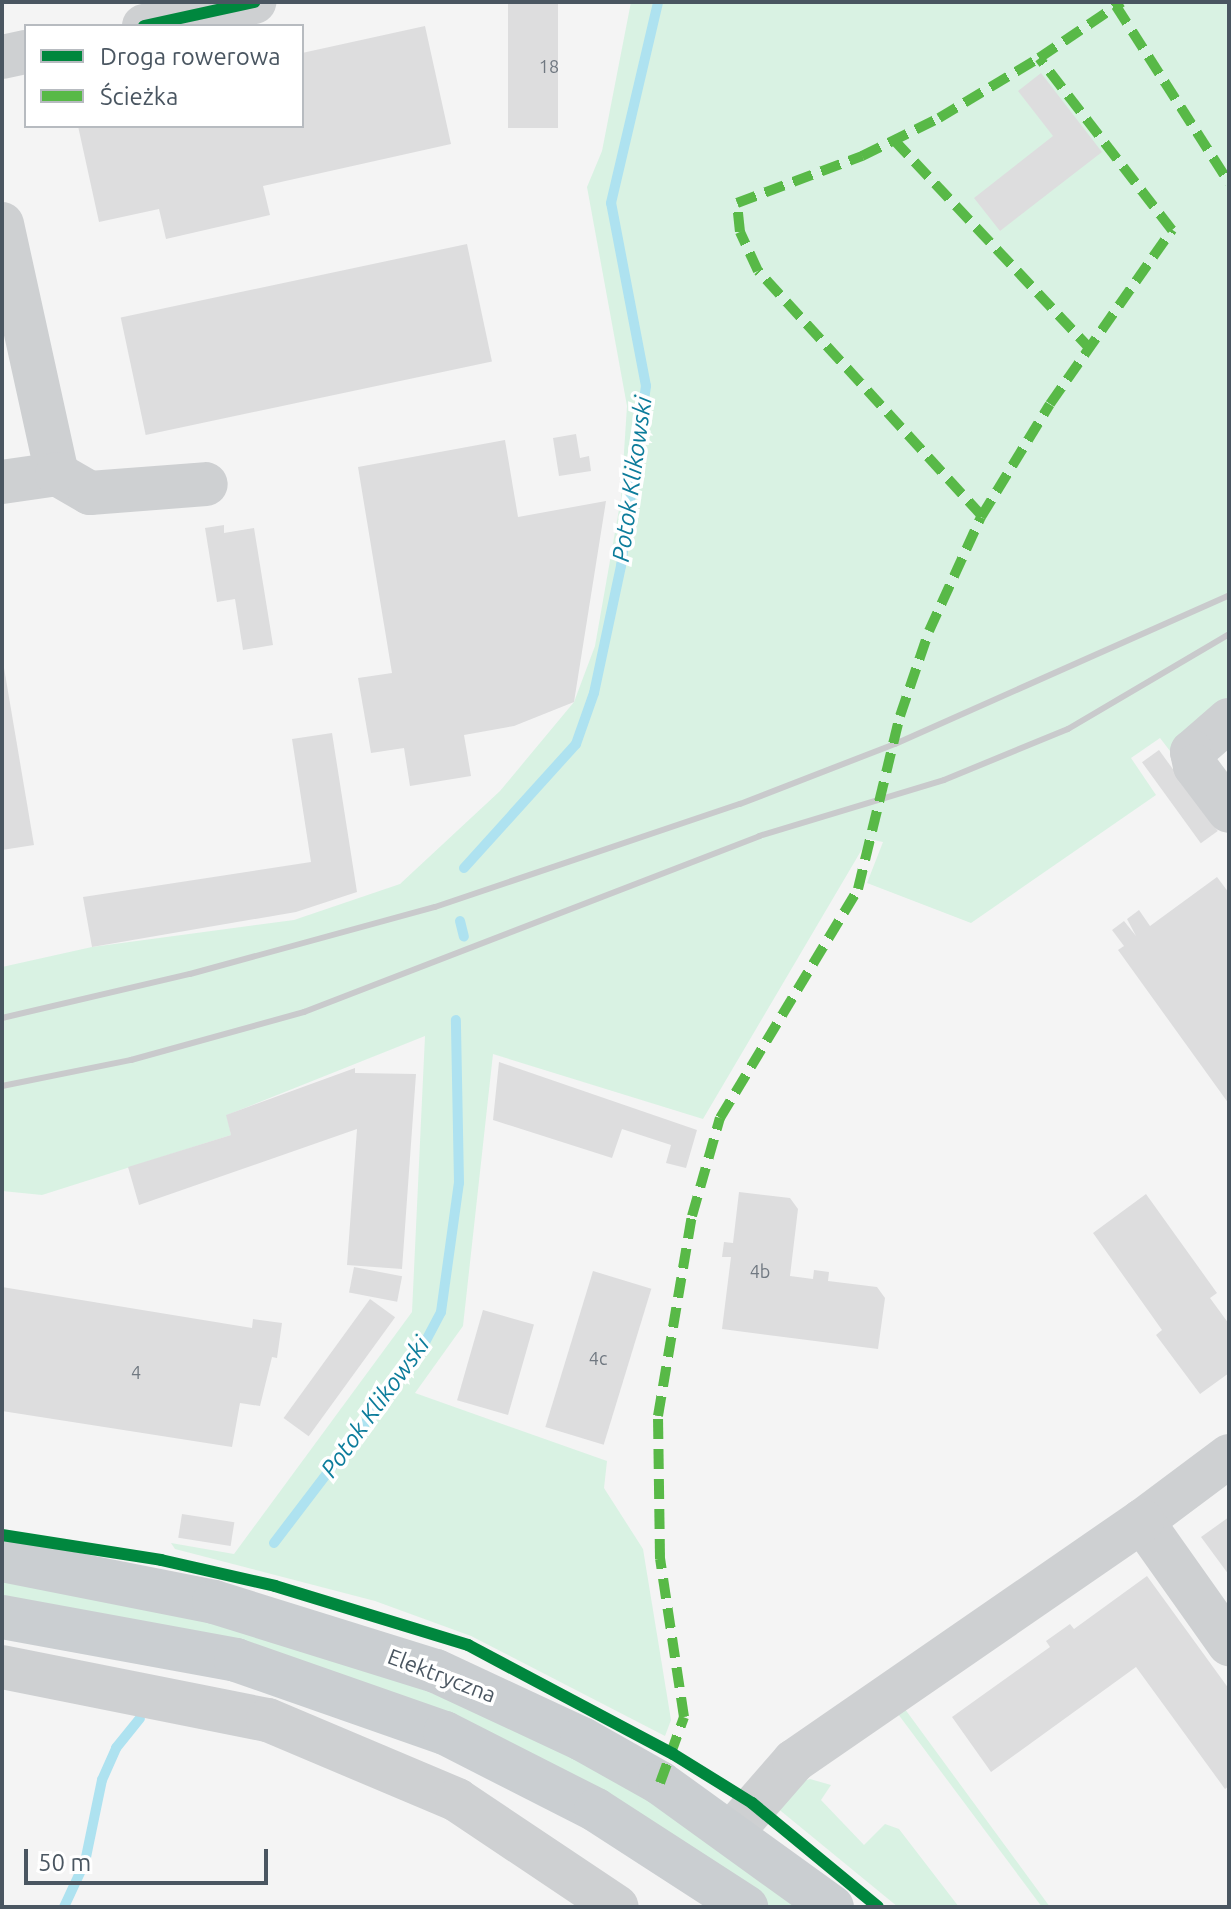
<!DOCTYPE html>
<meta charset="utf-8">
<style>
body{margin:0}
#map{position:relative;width:1231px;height:1909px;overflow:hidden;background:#f4f4f4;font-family:Ubuntu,sans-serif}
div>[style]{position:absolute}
.green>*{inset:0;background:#d9f2e3}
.stream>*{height:10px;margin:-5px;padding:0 5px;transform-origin:5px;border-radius:5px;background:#aee2f0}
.building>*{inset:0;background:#ddddde;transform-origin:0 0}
.minor>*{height:44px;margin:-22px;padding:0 22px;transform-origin:22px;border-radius:22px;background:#ced0d2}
.major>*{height:44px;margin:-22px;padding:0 22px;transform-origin:22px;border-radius:22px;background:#caced1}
.rail>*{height:6px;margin:-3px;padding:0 3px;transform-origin:3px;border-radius:3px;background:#c9cacc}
.quiet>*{height:10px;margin-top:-5px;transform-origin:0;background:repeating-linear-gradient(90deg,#58b947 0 20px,transparent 0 30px)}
.cycleway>*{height:12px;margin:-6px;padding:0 6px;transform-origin:6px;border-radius:6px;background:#00873e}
span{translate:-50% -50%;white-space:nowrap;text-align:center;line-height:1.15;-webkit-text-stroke:7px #fff;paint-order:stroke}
.number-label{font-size:18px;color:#707881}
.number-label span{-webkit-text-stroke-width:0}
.street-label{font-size:22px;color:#4a5661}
.water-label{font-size:24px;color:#0c7c9b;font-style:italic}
.frame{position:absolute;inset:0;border:4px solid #4a5661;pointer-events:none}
.legend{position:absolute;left:24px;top:24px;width:280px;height:104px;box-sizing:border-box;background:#fff;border:2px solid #b7bbc0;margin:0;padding:10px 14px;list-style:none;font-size:24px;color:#4a5661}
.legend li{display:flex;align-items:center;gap:16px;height:40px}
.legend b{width:40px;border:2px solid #b7bbc0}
.scale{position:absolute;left:24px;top:1849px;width:244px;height:36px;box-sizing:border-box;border:4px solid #4a5661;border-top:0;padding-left:10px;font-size:24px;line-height:28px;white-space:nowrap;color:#4a5661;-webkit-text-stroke:6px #fff;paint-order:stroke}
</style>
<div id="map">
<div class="green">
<i style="clip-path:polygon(631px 2px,1229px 2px,1229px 707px,1170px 751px,1160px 738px,1131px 758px,1156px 795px,971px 923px,867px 883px,883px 842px,868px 839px,703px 1119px,493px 1054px,463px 1326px,415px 1393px,607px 1461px,604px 1488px,643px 1549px,671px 1720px,665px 1736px,471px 1636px,375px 1601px,175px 1549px,171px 1543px,234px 1554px,412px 1312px,425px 1036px,227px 1115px,231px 1135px,42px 1195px,2px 1191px,2px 967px,92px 947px,294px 920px,400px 884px,500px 791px,574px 702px,595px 646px,621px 498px,627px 406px,587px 187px,602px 151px)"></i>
<i style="clip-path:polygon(2px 1580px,291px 1639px,530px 1731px,670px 1811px,802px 1907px,769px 1907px,714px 1864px,560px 1768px,2px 1598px)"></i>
<i style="clip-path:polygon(902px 1705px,1050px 1907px,1042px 1907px,898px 1714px)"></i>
<i style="clip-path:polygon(810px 1779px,831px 1785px,821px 1800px,864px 1845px,885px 1824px,899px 1829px,959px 1907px,898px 1907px,776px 1807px,794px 1784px)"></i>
</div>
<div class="stream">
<i style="left:464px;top:868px;width:167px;rotate:-47.9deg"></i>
<i style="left:576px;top:744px;width:54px;rotate:-70.6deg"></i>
<i style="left:594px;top:693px;width:130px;rotate:-78deg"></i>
<i style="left:621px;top:566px;width:182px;rotate:-82.1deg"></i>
<i style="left:646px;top:386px;width:186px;rotate:-100.8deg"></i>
<i style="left:611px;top:203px;width:206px;rotate:-76.8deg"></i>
<i style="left:460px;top:921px;width:16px;rotate:76deg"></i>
<i style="left:274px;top:1543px;width:243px;rotate:-52.7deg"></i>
<i style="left:421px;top:1350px;width:43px;rotate:-62.2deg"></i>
<i style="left:441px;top:1312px;width:130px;rotate:-82.1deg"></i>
<i style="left:459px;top:1183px;width:163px;rotate:-91.1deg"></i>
<i style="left:64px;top:1907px;width:50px;rotate:-65deg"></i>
<i style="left:85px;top:1862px;width:84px;rotate:-78.3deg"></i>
<i style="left:102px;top:1780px;width:35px;rotate:-66deg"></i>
<i style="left:116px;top:1748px;width:38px;rotate:-51deg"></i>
</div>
<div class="building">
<i style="left:508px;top:2px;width:50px;height:126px"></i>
<i style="clip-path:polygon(425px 26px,451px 144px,263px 186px,270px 215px,166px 239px,159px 209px,99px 222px,78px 126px,302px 126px,302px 53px)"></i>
<i style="clip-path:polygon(1041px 73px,1102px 152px,1000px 231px,974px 198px,1053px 136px,1018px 91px)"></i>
<i style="left:467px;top:244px;width:120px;height:354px;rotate:78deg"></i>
<i style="clip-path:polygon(576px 434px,580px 458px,589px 456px,591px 471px,559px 476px,553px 438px)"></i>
<i style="clip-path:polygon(505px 440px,518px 517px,606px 501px,574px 702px,514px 726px,464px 735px,471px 776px,410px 786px,404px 748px,371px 753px,358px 678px,392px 673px,358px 467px)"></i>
<i style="clip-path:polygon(224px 525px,224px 533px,254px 528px,273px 645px,243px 650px,235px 599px,217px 602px,205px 528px)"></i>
<i style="clip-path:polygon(2px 656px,34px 845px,2px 850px)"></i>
<i style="clip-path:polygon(332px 733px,357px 892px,296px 912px,92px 947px,83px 897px,311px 862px,292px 739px)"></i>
<i style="left:1159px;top:750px;width:100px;height:21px;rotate:54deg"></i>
<i style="clip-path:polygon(1217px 877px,1229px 893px,1229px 1104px,1118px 950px,1124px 946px,1112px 930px,1124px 921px,1136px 936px,1127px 919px,1139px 910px,1150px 926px)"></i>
<i style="clip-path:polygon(499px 1062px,697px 1130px,686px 1168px,666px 1163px,671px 1145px,622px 1129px,612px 1158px,493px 1120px)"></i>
<i style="clip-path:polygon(355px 1068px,355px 1073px,416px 1074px,402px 1269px,347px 1265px,357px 1129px,139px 1205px,128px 1167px,231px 1135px,226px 1115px)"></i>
<i style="clip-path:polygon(739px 1192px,790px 1198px,798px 1209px,790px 1276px,813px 1279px,814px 1270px,829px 1272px,828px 1281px,877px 1287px,885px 1298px,878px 1349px,722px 1329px,731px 1257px,722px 1257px,724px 1242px,733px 1243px)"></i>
<i style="clip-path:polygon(1146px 1194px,1217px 1293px,1210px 1298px,1229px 1324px,1229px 1373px,1200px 1394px,1156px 1335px,1162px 1330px,1093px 1233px)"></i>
<i style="left:354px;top:1267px;width:49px;height:26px;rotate:11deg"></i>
<i style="left:593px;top:1271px;width:61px;height:163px;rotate:17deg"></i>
<i style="clip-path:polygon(2px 1287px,252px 1328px,253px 1319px,282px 1323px,277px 1358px,272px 1357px,260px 1406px,240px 1403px,232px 1447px,2px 1411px)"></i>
<i style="left:370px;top:1299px;width:31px;height:147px;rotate:36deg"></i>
<i style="left:483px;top:1310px;width:53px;height:94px;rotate:16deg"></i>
<i style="left:182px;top:1514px;width:53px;height:24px;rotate:9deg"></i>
<i style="clip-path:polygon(1229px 1517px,1229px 1575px,1201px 1537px)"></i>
<i style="clip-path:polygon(1147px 1576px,1229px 1689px,1229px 1786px,1225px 1789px,1136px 1667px,991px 1772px,952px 1717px,1050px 1647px,1046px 1641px,1070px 1624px,1074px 1629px)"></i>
</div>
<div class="minor">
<i style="left:144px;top:26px;width:113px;rotate:-12.3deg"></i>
<i style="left:2px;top:57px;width:25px;rotate:-12deg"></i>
<i style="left:2px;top:224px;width:256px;rotate:77.6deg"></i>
<i style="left:2px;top:482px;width:56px;rotate:-8.3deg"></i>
<i style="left:57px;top:474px;width:38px;rotate:30deg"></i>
<i style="left:90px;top:493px;width:116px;rotate:-4.4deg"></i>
<i style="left:1229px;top:720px;width:49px;rotate:139.1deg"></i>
<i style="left:1192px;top:752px;width:14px;rotate:78deg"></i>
<i style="left:1195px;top:766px;width:56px;rotate:52.9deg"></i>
<i style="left:1229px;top:1456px;width:109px;rotate:143.2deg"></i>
<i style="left:1142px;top:1521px;width:151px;rotate:54.7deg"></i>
<i style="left:2px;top:1667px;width:271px;rotate:11.3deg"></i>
<i style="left:268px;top:1720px;width:205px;rotate:22.9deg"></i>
<i style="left:457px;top:1800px;width:192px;rotate:33.8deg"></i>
<i style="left:733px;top:1831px;width:93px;rotate:-48.9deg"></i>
<i style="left:794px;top:1761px;width:423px;rotate:-34.6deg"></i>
</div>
<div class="major">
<i style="left:2px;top:1560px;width:216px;rotate:11.2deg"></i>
<i style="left:214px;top:1602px;width:232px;rotate:17.3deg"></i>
<i style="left:436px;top:1671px;width:161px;rotate:25deg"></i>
<i style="left:582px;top:1739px;width:90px;rotate:29.4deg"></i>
<i style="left:660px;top:1783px;width:212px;rotate:35.8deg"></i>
<i style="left:2px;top:1617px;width:238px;rotate:10.4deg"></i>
<i style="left:236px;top:1660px;width:221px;rotate:19.3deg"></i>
<i style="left:445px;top:1733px;width:169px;rotate:27deg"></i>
<i style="left:596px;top:1810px;width:179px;rotate:32.9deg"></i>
</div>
<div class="rail">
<i style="left:2px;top:1018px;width:193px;rotate:-13.2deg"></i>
<i style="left:190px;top:974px;width:254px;rotate:-15.3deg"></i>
<i style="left:435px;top:907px;width:322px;rotate:-18.7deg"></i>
<i style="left:740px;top:804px;width:166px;rotate:-21.2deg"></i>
<i style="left:895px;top:744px;width:366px;rotate:-24deg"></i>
<i style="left:2px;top:1086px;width:132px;rotate:-11.4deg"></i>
<i style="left:131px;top:1060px;width:180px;rotate:-15.5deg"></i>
<i style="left:304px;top:1012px;width:488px;rotate:-21.1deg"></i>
<i style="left:759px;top:836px;width:193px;rotate:-16.8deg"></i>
<i style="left:944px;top:780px;width:134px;rotate:-22.4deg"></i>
<i style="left:1068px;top:729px;width:187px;rotate:-30.5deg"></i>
</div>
<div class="quiet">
<i style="left:1116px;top:6px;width:210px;rotate:57.4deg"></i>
<i style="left:894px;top:140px;width:285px;rotate:46.8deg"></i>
<i style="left:982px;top:516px;width:332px;rotate:-132.4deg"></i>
<i style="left:758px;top:271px;width:43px;rotate:-114.8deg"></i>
<i style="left:740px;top:232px;width:29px;rotate:-96deg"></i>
<i style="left:737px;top:203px;width:134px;rotate:-20.6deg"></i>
<i style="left:862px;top:156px;width:86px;rotate:-26.3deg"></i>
<i style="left:939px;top:118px;width:117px;rotate:-31deg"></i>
<i style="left:660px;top:1783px;width:70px;rotate:-70deg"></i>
<i style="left:684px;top:1717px;width:160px;rotate:-98.6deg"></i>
<i style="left:660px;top:1559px;width:143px;rotate:-90.8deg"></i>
<i style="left:658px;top:1416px;width:203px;rotate:-80.4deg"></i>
<i style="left:692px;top:1216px;width:102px;rotate:-74.1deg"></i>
<i style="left:720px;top:1118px;width:267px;rotate:-58.9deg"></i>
<i style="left:858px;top:889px;width:178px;rotate:-76.4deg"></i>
<i style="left:900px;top:716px;width:90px;rotate:-71.2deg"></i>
<i style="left:929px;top:631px;width:125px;rotate:-65.5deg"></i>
<i style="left:981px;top:517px;width:132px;rotate:-58.6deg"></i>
<i style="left:1050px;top:404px;width:213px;rotate:-55deg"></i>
<i style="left:1172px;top:230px;width:217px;rotate:-127.7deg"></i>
<i style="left:1039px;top:58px;width:100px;rotate:-34deg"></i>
</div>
<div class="cycleway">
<i style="left:144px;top:26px;width:113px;rotate:-12.3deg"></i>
<i style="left:2px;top:1535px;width:161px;rotate:8.9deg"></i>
<i style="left:161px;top:1560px;width:117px;rotate:12.8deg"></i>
<i style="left:275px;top:1586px;width:202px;rotate:17deg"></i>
<i style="left:468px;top:1645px;width:232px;rotate:28deg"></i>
<i style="left:673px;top:1754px;width:93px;rotate:31.8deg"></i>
<i style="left:752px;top:1803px;width:163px;rotate:39.5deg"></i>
</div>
<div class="number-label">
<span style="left:549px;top:66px">18</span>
<span style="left:760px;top:1271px">4b</span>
<span style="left:598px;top:1358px">4c</span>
<span style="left:136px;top:1372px">4</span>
</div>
<div class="street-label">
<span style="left:442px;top:1675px;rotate:21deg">Elektryczna</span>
</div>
<div class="water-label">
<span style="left:632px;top:479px;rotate:-82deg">Potok Klikowski</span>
<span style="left:375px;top:1407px;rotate:-54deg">Potok Klikowski</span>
</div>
<div class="frame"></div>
<ul class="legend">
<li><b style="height:10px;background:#00873e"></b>Droga rowerowa</li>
<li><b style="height:10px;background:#58b947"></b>Ścieżka</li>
</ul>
<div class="scale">50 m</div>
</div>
